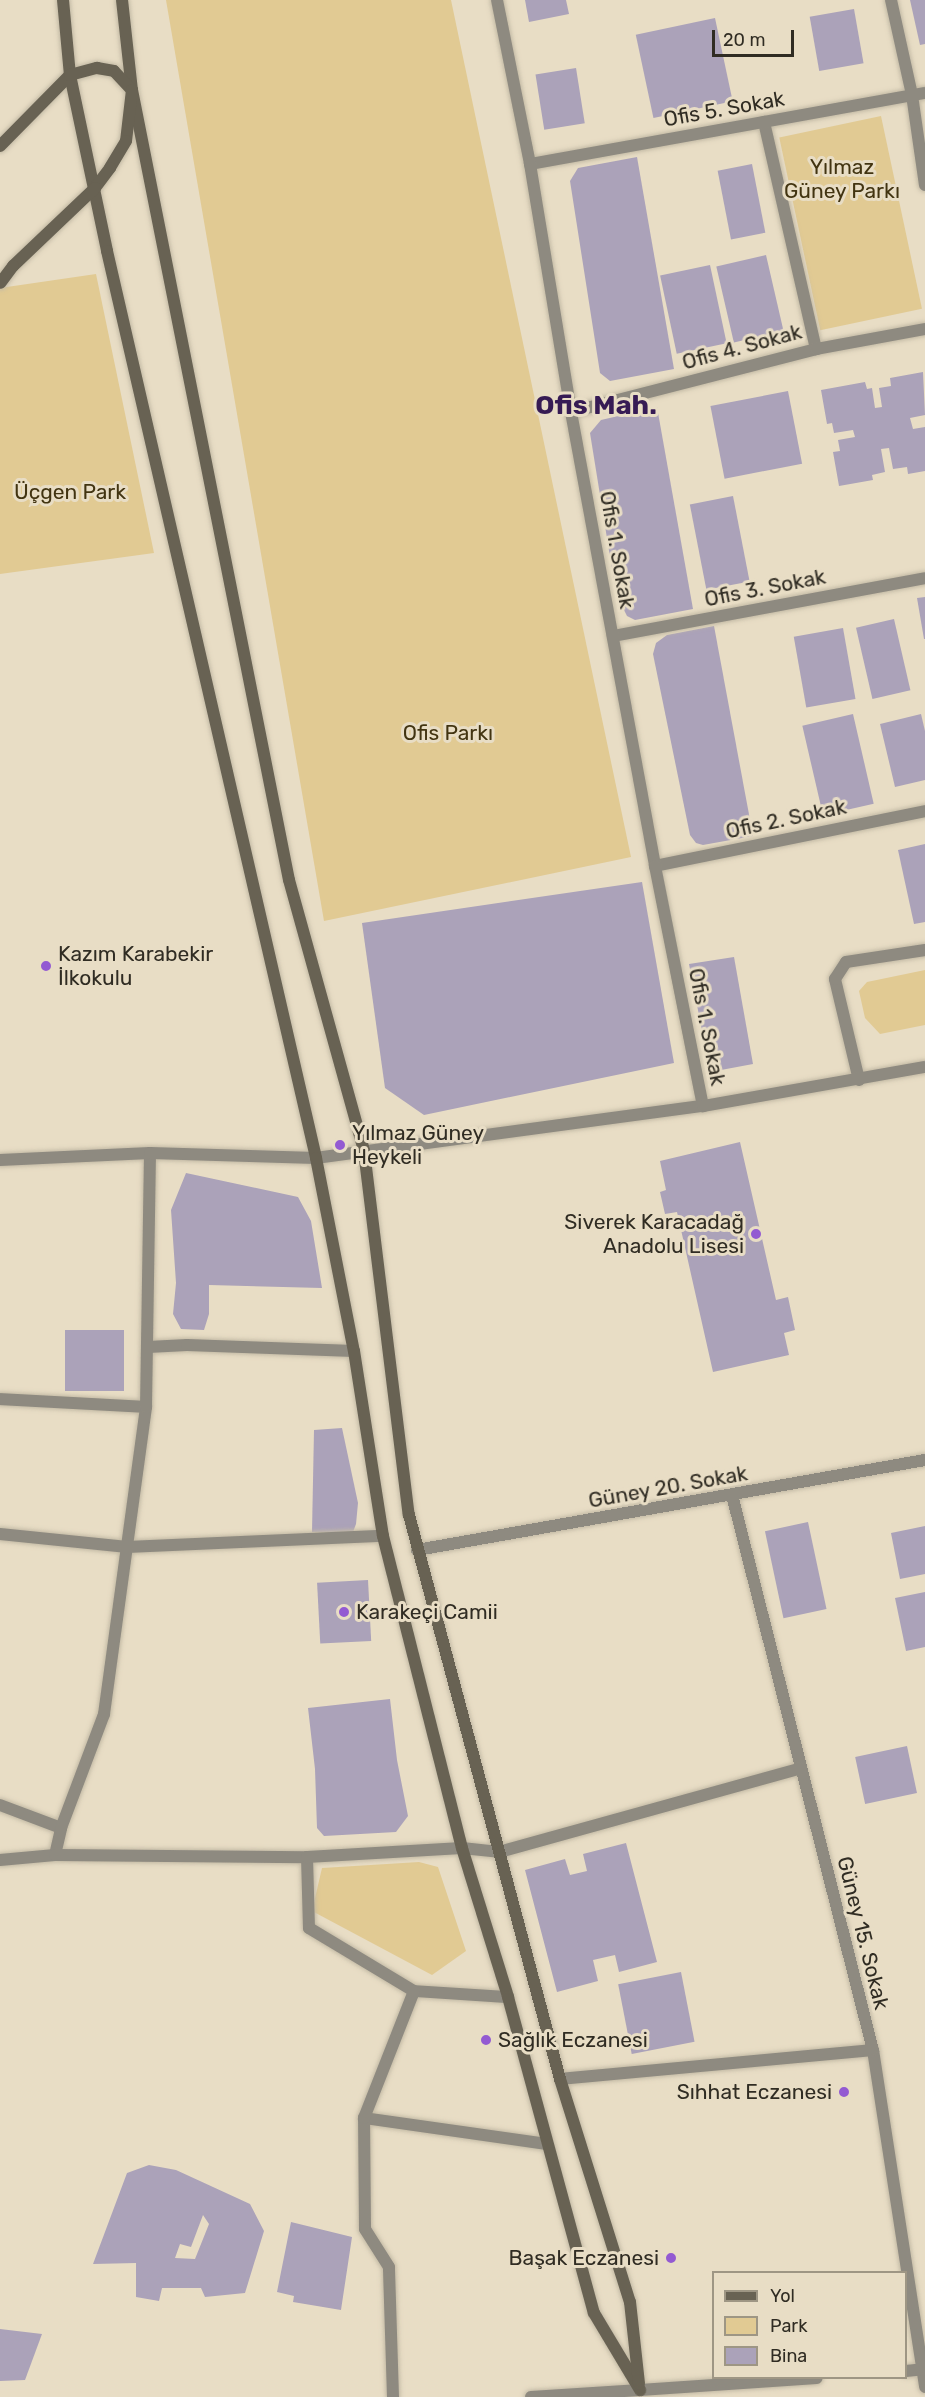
<!DOCTYPE html>
<meta charset="utf-8">
<style>
body{margin:0}
#map{position:relative;width:925px;height:2397px;overflow:hidden;background:#e8ddc5;font-family:Rubik,sans-serif}
div>[style]{position:absolute}
.green>*{inset:0;background:#e1ca93;transform-origin:0 0}
.building>*{inset:0;background:#aba2b9;transform-origin:0 0}
.roads{filter:drop-shadow(0 0 2px #c3baa5) drop-shadow(0 0 2px #c3baa5)}
.minor>*{height:12px;margin:-6px;padding:0 6px;transform-origin:6px;border-radius:6px;background:#8e8a80}
.tertiary>*{height:12px;margin:-6px;padding:0 6px;transform-origin:6px;border-radius:6px;background:#8e8a80}
.secondary>*{height:12px;margin:-6px;padding:0 6px;transform-origin:6px;border-radius:6px;background:#686253}
.dots>*{width:16px;height:16px;translate:-50% -50%;box-sizing:border-box;border:3px solid #e8ddc5;border-radius:50%}
span{translate:-50% -50%;white-space:nowrap;text-align:center;line-height:1.15;-webkit-text-stroke:6px #e8ddc5;paint-order:stroke}
.street-label{font-size:21px;color:#302c23}
.park-label{font-size:21px;color:#423411}
.poi-label{font-size:21px;color:#302c23}
.left{translate:0 -50%;text-align:left}
.right{translate:-100% -50%;text-align:right}
.district-label{font-size:27px;color:#361b54;font-weight:700}
.legend{position:absolute;left:712px;top:2271px;width:195px;height:108px;box-sizing:border-box;background:#e8ddc5;border:2px solid #9e9684;margin:0;padding:8px 10px;list-style:none;font-size:18px;color:#302c23}
.legend li{display:flex;align-items:center;gap:12px;height:30px}
.legend b{width:30px;border:2px solid #9e9684}
.scale{position:absolute;left:712px;top:30px;width:82px;height:27px;box-sizing:border-box;border:3px solid #302c23;border-top:0;padding-left:8px;font-size:18px;line-height:21px;white-space:nowrap;color:#302c23;-webkit-text-stroke:4px #e8ddc5;paint-order:stroke}
</style>
<div id="map">
<div class="green">
<i style="clip-path:polygon(166px 0,451px 0,631px 857px,324px 921px)"></i>
<i style="left:881px;top:116px;width:197px;height:104px;rotate:78deg"></i>
<i style="clip-path:polygon(96px 274px,154px 553px,0 574px,0 288px)"></i>
<i style="clip-path:polygon(925px 970px,925px 1025px,880px 1034px,865px 1018px,859px 991px,867px 982px)"></i>
<i style="clip-path:polygon(419px 1862px,438px 1867px,466px 1951px,432px 1975px,312px 1911px,322px 1868px)"></i>
</div>
<div class="building">
<i style="clip-path:polygon(525px 0,566px 0,569px 14px,529px 22px)"></i>
<i style="clip-path:polygon(910px 0,925px 0,925px 44px,920px 45px)"></i>
<i style="left:854px;top:9px;width:55px;height:45px;rotate:80deg"></i>
<i style="left:715px;top:18px;width:85px;height:81px;rotate:78deg"></i>
<i style="left:576px;top:68px;width:56px;height:41px;rotate:81deg"></i>
<i style="clip-path:polygon(637px 157px,674px 369px,610px 381px,600px 373px,570px 181px,578px 168px)"></i>
<i style="left:752px;top:164px;width:70px;height:35px;rotate:79deg"></i>
<i style="left:766px;top:255px;width:78px;height:51px;rotate:77deg"></i>
<i style="left:710px;top:265px;width:80px;height:51px;rotate:78deg"></i>
<i style="clip-path:polygon(923px 372px,925px 415px,910px 418px,913px 429px,925px 427px,925px 471px,908px 474px,907px 467px,893px 469px,889px 448px,881px 449px,885px 472px,872px 475px,873px 480px,839px 486px,833px 452px,840px 451px,838px 440px,855px 437px,853px 430px,834px 433px,832px 423px,827px 424px,821px 390px,865px 382px,867px 389px,872px 388px,875px 408px,882px 407px,879px 388px,891px 386px,890px 378px)"></i>
<i style="left:788px;top:391px;width:74px;height:79px;rotate:79deg"></i>
<i style="clip-path:polygon(657px 407px,693px 609px,635px 620px,627px 616px,616px 594px,590px 433px,601px 420px)"></i>
<i style="left:733px;top:496px;width:87px;height:44px;rotate:79deg"></i>
<i style="clip-path:polygon(925px 597px,925px 639px,924px 639px,917px 598px)"></i>
<i style="left:894px;top:619px;width:73px;height:39px;rotate:77deg"></i>
<i style="clip-path:polygon(714px 626px,753px 836px,703px 845px,696px 843px,690px 835px,653px 654px,656px 643px,667px 635px)"></i>
<i style="left:843px;top:628px;width:72px;height:50px;rotate:80deg"></i>
<i style="left:853px;top:714px;width:92px;height:52px;rotate:77deg"></i>
<i style="clip-path:polygon(921px 714px,925px 731px,925px 780px,895px 787px,880px 724px)"></i>
<i style="clip-path:polygon(925px 844px,925px 922px,914px 924px,898px 850px)"></i>
<i style="clip-path:polygon(642px 882px,674px 1063px,424px 1115px,385px 1088px,362px 923px)"></i>
<i style="clip-path:polygon(734px 957px,753px 1064px,721px 1070px,708px 1062px,689px 964px)"></i>
<i style="clip-path:polygon(740px 1142px,776px 1300px,788px 1297px,795px 1330px,784px 1333px,789px 1355px,713px 1372px,677px 1212px,665px 1214px,660px 1192px,666px 1190px,660px 1161px)"></i>
<i style="clip-path:polygon(186px 1173px,298px 1197px,311px 1221px,322px 1288px,209px 1285px,209px 1314px,204px 1330px,181px 1329px,173px 1314px,176px 1283px,171px 1210px)"></i>
<i style="left:65px;top:1330px;width:59px;height:61px"></i>
<i style="clip-path:polygon(342px 1428px,358px 1503px,356px 1524px,353px 1532px,312px 1532px,314px 1430px)"></i>
<i style="left:808px;top:1522px;width:89px;height:44px;rotate:78deg"></i>
<i style="clip-path:polygon(925px 1526px,925px 1574px,900px 1579px,891px 1533px)"></i>
<i style="left:368px;top:1580px;width:61px;height:51px;rotate:87deg"></i>
<i style="clip-path:polygon(925px 1592px,925px 1647px,906px 1651px,895px 1598px)"></i>
<i style="clip-path:polygon(390px 1699px,397px 1760px,408px 1816px,396px 1832px,324px 1836px,317px 1828px,315px 1769px,308px 1708px)"></i>
<i style="left:907px;top:1746px;width:48px;height:53px;rotate:78deg"></i>
<i style="clip-path:polygon(626px 1843px,657px 1962px,619px 1972px,615px 1955px,593px 1960px,598px 1981px,557px 1992px,525px 1870px,565px 1859px,570px 1875px,587px 1871px,583px 1854px)"></i>
<i style="left:681px;top:1972px;width:71px;height:64px;rotate:79deg"></i>
<i style="clip-path:polygon(evenodd,149px 2165px,176px 2170px,250px 2204px,264px 2231px,245px 2293px,205px 2297px,201px 2288px,162px 2288px,159px 2301px,136px 2297px,136px 2263px,93px 2264px,127px 2173px,149px 2165px,203px 2215px,209px 2224px,195px 2259px,175px 2258px,180px 2244px,191px 2247px,203px 2215px)"></i>
<i style="clip-path:polygon(291px 2222px,352px 2237px,341px 2310px,293px 2302px,294px 2296px,277px 2292px)"></i>
<i style="clip-path:polygon(0 2329px,42px 2334px,25px 2380px,0 2381px)"></i>
</div>
<div class="roads">
<div class="minor">
<i style="left:891px;top:0;width:97px;rotate:77.5deg"></i>
<i style="left:912px;top:95px;width:91px;rotate:81.8deg"></i>
<i style="left:764px;top:122px;width:233px;rotate:77.1deg"></i>
<i style="left:530px;top:164px;width:401px;rotate:-10.2deg"></i>
<i style="left:571px;top:412px;width:253px;rotate:-14.4deg"></i>
<i style="left:816px;top:349px;width:111px;rotate:-10.4deg"></i>
<i style="left:613px;top:636px;width:317px;rotate:-10.5deg"></i>
<i style="left:655px;top:866px;width:276px;rotate:-11.5deg"></i>
<i style="left:859px;top:1080px;width:104px;rotate:-103.4deg"></i>
<i style="left:835px;top:979px;width:20px;rotate:-57deg"></i>
<i style="left:846px;top:962px;width:80px;rotate:-8.6deg"></i>
<i style="left:148px;top:1347px;width:39px;rotate:-3deg"></i>
<i style="left:187px;top:1345px;width:167px;rotate:2.1deg"></i>
<i style="left:0;top:1399px;width:146px;rotate:3.1deg"></i>
<i style="left:732px;top:1495px;width:573px;rotate:75.75deg"></i>
<i style="left:873px;top:2050px;width:341px;rotate:81.2deg"></i>
<i style="left:0;top:1534px;width:128px;rotate:5.8deg"></i>
<i style="left:127px;top:1547px;width:256px;rotate:-2.5deg"></i>
<i style="left:417px;top:1550px;width:516px;rotate:-10.05deg"></i>
<i style="left:0;top:1805px;width:65px;rotate:20.7deg"></i>
<i style="left:55px;top:1855px;width:28px;rotate:-77deg"></i>
<i style="left:61px;top:1828px;width:122px;rotate:-69.3deg"></i>
<i style="left:104px;top:1714px;width:310px;rotate:-82.2deg"></i>
<i style="left:146px;top:1407px;width:254px;rotate:-89.1deg"></i>
<i style="left:307px;top:1857px;width:71px;rotate:88.4deg"></i>
<i style="left:309px;top:1928px;width:122px;rotate:31deg"></i>
<i style="left:414px;top:1991px;width:94px;rotate:3.7deg"></i>
<i style="left:0;top:1860px;width:55px;rotate:-5.2deg"></i>
<i style="left:55px;top:1855px;width:252px;rotate:0.5deg"></i>
<i style="left:307px;top:1857px;width:155px;rotate:-3.3deg"></i>
<i style="left:462px;top:1848px;width:37px;rotate:6deg"></i>
<i style="left:499px;top:1852px;width:313px;rotate:-15.5deg"></i>
<i style="left:560px;top:2079px;width:314px;rotate:-5.3deg"></i>
<i style="left:364px;top:2118px;width:184px;rotate:8.1deg"></i>
<i style="left:906px;top:2371px;width:19px;rotate:-6deg"></i>
<i style="left:640px;top:2390px;width:177px;rotate:-3.9deg"></i>
<i style="left:393px;top:2397px;width:130px;rotate:-91.8deg"></i>
<i style="left:389px;top:2267px;width:45px;rotate:-122.3deg"></i>
<i style="left:365px;top:2229px;width:111px;rotate:-90.5deg"></i>
<i style="left:364px;top:2118px;width:136px;rotate:-68.5deg"></i>
</div>
<div class="tertiary">
<i style="left:497px;top:0;width:167px;rotate:78.6deg"></i>
<i style="left:530px;top:164px;width:251px;rotate:80.6deg"></i>
<i style="left:571px;top:412px;width:462px;rotate:79.5deg"></i>
<i style="left:655px;top:866px;width:245px;rotate:78.7deg"></i>
<i style="left:0;top:1160px;width:150px;rotate:-2.7deg"></i>
<i style="left:150px;top:1153px;width:166px;rotate:1.7deg"></i>
<i style="left:316px;top:1158px;width:390px;rotate:-7.7deg"></i>
<i style="left:703px;top:1106px;width:225px;rotate:-10deg"></i>
<i style="left:531px;top:2397px;width:109px;rotate:-3.7deg"></i>
</div>
<div class="secondary">
<i style="left:63px;top:0;width:75px;rotate:84.7deg"></i>
<i style="left:70px;top:75px;width:180px;rotate:78.1deg"></i>
<i style="left:107px;top:251px;width:931px;rotate:77.02deg"></i>
<i style="left:316px;top:1158px;width:197px;rotate:78.9deg"></i>
<i style="left:354px;top:1351px;width:187px;rotate:81.1deg"></i>
<i style="left:383px;top:1536px;width:322px;rotate:75.8deg"></i>
<i style="left:462px;top:1848px;width:156px;rotate:72.8deg"></i>
<i style="left:508px;top:1997px;width:327px;rotate:74.8deg"></i>
<i style="left:594px;top:2313px;width:90px;rotate:59.1deg"></i>
<i style="left:122px;top:0;width:91px;rotate:83.7deg"></i>
<i style="left:132px;top:90px;width:805px;rotate:78.76deg"></i>
<i style="left:289px;top:880px;width:281px;rotate:74.5deg"></i>
<i style="left:364px;top:1151px;width:367px;rotate:83deg"></i>
<i style="left:409px;top:1515px;width:584px;rotate:75.01deg"></i>
<i style="left:560px;top:2079px;width:234px;rotate:72.6deg"></i>
<i style="left:630px;top:2302px;width:82px;rotate:83.7deg"></i>
<i style="left:0;top:146px;width:100px;rotate:-45.4deg"></i>
<i style="left:70px;top:75px;width:28px;rotate:-15deg"></i>
<i style="left:97px;top:68px;width:17px;rotate:10deg"></i>
<i style="left:114px;top:71px;width:26px;rotate:47deg"></i>
<i style="left:132px;top:90px;width:51px;rotate:96.7deg"></i>
<i style="left:126px;top:141px;width:31px;rotate:121deg"></i>
<i style="left:110px;top:168px;width:25px;rotate:127deg"></i>
<i style="left:95px;top:188px;width:113px;rotate:136.4deg"></i>
<i style="left:13px;top:266px;width:21px;rotate:127deg"></i>
</div>
</div>
<div class="dots">
<i style="left:46px;top:966px;background:#935ad2"></i>
<i style="left:340px;top:1145px;background:#935ad2"></i>
<i style="left:756px;top:1234px;background:#935ad2"></i>
<i style="left:344px;top:1612px;background:#935ad2"></i>
<i style="left:486px;top:2040px;background:#935ad2"></i>
<i style="left:844px;top:2092px;background:#935ad2"></i>
<i style="left:671px;top:2258px;background:#935ad2"></i>
</div>
<div class="street-label">
<span style="left:724px;top:109px;rotate:-10deg">Ofis 5. Sokak</span>
<span style="left:742px;top:347px;rotate:-15deg">Ofis 4. Sokak</span>
<span style="left:617px;top:550px;rotate:80deg">Ofis 1. Sokak</span>
<span style="left:765px;top:588px;rotate:-11deg">Ofis 3. Sokak</span>
<span style="left:786px;top:819px;rotate:-12deg">Ofis 2. Sokak</span>
<span style="left:707px;top:1027px;rotate:79deg">Ofis 1. Sokak</span>
<span style="left:668px;top:1487px;rotate:-10deg">Güney 20. Sokak</span>
<span style="left:863px;top:1933px;rotate:76deg">Güney 15. Sokak</span>
</div>
<div class="park-label">
<span style="left:842px;top:179px">Yılmaz<br>Güney Parkı</span>
<span style="left:70px;top:492px">Üçgen Park</span>
<span style="left:448px;top:733px">Ofis Parkı</span>
</div>
<div class="poi-label">
<span class="left" style="left:58px;top:966px">Kazım Karabekir<br>İlkokulu</span>
<span class="left" style="left:352px;top:1145px">Yılmaz Güney<br>Heykeli</span>
<span class="right" style="left:744px;top:1234px">Siverek Karacadağ<br>Anadolu Lisesi</span>
<span class="left" style="left:356px;top:1612px">Karakeçi Camii</span>
<span class="left" style="left:498px;top:2040px">Sağlık Eczanesi</span>
<span class="right" style="left:832px;top:2092px">Sıhhat Eczanesi</span>
<span class="right" style="left:659px;top:2258px">Başak Eczanesi</span>
</div>
<div class="district-label">
<span style="left:596px;top:406px">Ofis Mah.</span>
</div>
<ul class="legend">
<li><b style="height:8px;background:#686253"></b>Yol</li>
<li><b style="height:16px;background:#e1ca93"></b>Park</li>
<li><b style="height:16px;background:#aba2b9"></b>Bina</li>
</ul>
<div class="scale">20 m</div>
</div>
